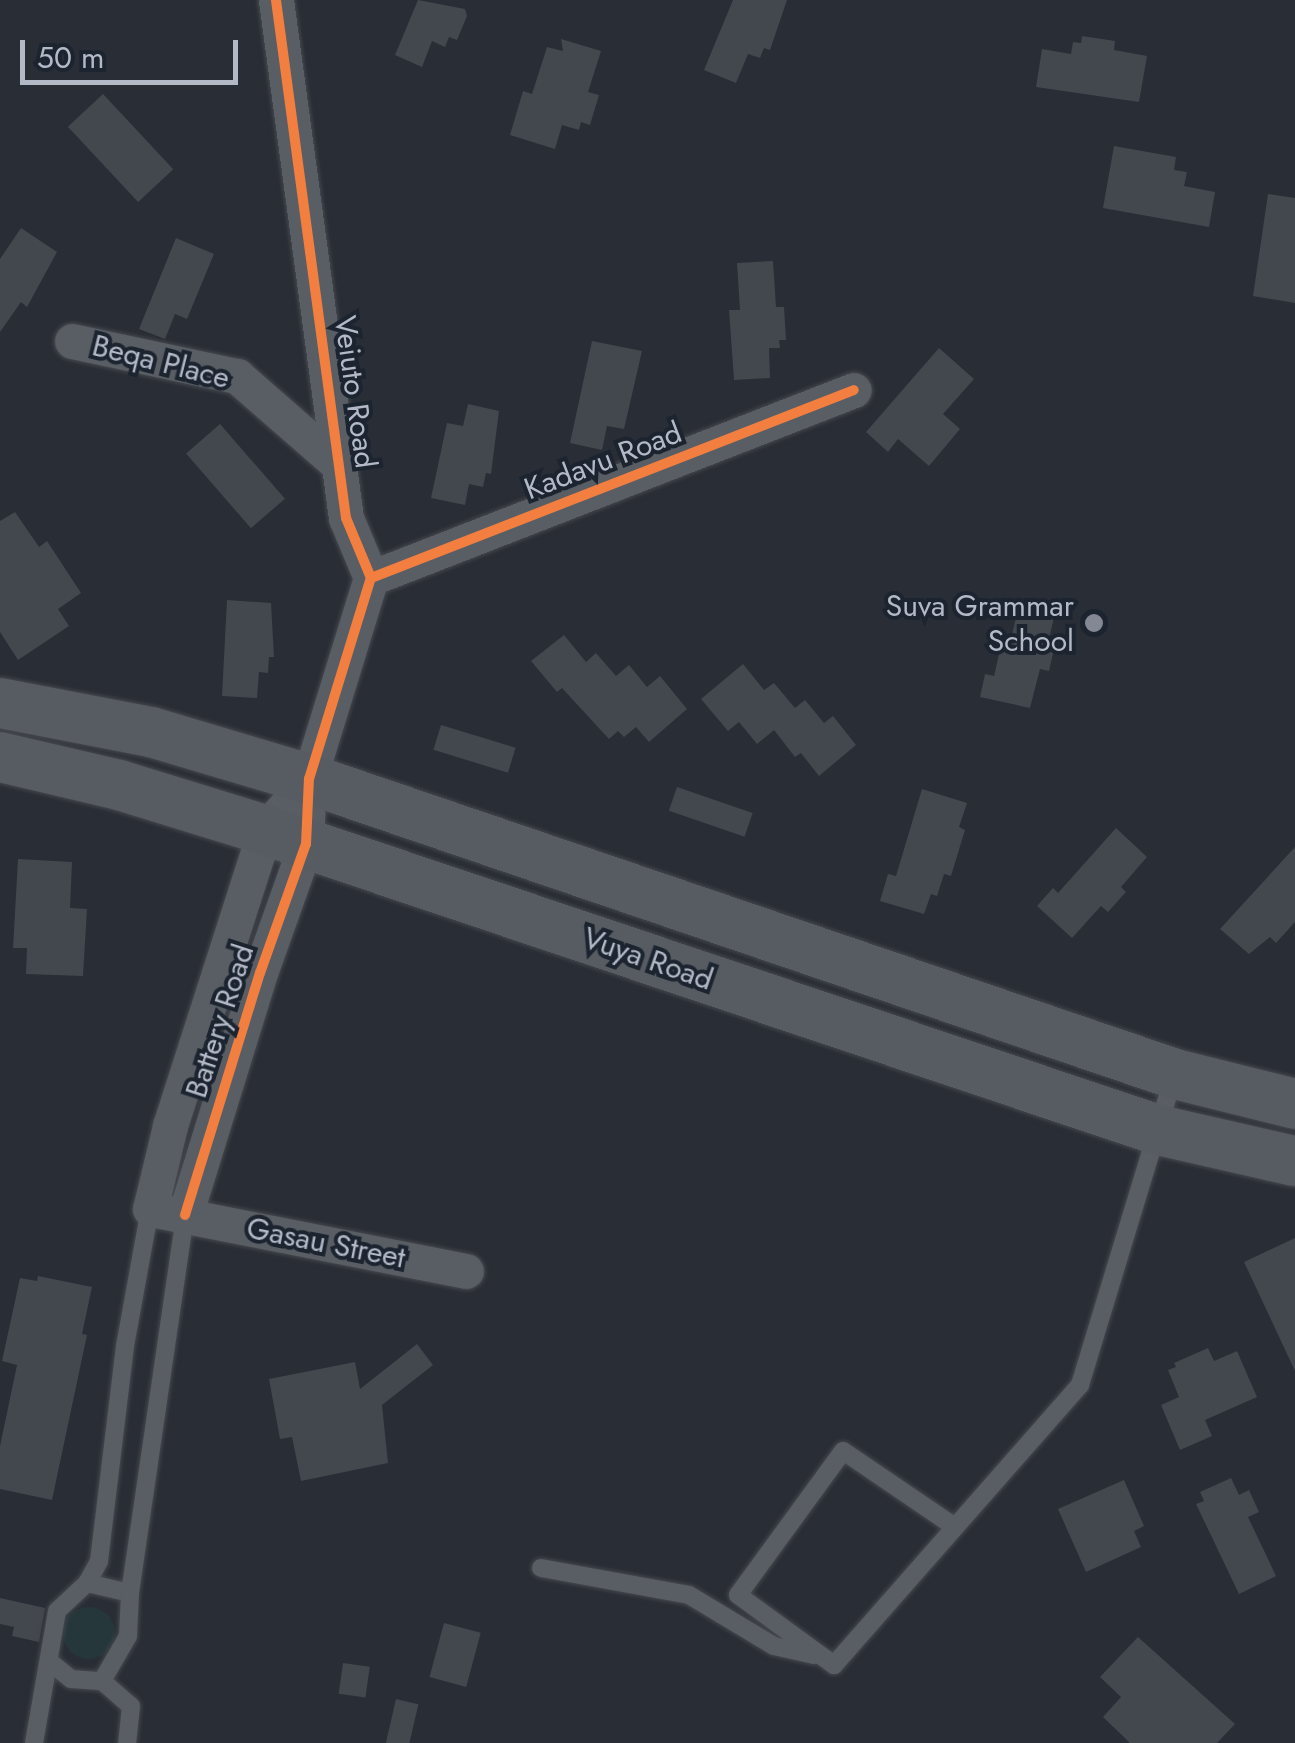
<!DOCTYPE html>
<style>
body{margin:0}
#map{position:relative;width:1295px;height:1743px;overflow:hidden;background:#292d35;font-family:Jost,sans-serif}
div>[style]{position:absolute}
.green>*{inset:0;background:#26373b}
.round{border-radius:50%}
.building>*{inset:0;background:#43474e;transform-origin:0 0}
.roads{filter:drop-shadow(0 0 2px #45484e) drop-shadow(0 0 2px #45484e)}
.service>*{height:18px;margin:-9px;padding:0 9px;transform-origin:9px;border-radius:9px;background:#595d64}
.minor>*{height:35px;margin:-17.5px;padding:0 17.5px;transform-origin:17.5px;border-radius:17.5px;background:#595d64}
.secondary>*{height:50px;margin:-25px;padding:0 25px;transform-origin:25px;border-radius:25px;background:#575b62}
.cycleway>*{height:10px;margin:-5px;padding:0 5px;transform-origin:5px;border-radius:5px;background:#f27e40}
.dots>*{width:28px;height:28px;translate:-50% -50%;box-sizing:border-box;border:5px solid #1c2430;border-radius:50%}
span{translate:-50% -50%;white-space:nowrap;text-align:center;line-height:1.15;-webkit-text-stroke:8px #1c2430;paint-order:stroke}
.street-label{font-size:30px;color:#b3b9c7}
.poi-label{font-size:30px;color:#b3b9c7}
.right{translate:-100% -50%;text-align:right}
.scale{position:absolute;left:20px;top:40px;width:218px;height:45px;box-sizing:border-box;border:5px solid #b3b9c7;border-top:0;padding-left:12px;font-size:30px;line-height:35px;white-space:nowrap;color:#b3b9c7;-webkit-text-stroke:8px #1c2430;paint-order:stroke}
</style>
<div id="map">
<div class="green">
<i class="round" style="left:63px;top:1607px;width:52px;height:52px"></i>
</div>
<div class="building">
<i style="clip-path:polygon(418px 0,465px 9px,467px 16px,457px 40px,449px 37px,445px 47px,432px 41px,422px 67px,395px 55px)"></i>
<i style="clip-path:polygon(733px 0,787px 0,770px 50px,764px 48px,760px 58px,748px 54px,736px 83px,704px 70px)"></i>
<i style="clip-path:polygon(1082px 36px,1115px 41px,1114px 50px,1147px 56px,1139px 102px,1036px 87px,1042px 49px,1071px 54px,1073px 42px,1081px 43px)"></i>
<i style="clip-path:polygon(561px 39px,601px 51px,588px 92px,599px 95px,590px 125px,581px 122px,579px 130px,562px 125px,555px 149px,510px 135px,523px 91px,532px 94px,547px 47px,563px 51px)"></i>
<i style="left:103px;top:94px;width:103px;height:48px;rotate:47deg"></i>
<i style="clip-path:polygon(1114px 146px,1176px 157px,1174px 170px,1187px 172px,1184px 186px,1215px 192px,1209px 227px,1103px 208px)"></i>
<i style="clip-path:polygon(1268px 194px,1295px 198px,1295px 303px,1253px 296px)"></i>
<i style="clip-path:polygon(21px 228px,57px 252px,27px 307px,21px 302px,0 332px,0 259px)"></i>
<i style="clip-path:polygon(176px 238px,214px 254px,187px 319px,175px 314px,165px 339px,139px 329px)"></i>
<i style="clip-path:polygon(773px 261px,776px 307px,784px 307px,786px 340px,779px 340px,780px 348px,769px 348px,770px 378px,734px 380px,729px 310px,740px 310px,737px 263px)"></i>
<i style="clip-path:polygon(592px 341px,642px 351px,624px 429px,607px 426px,602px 450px,570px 443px)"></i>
<i style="clip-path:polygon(939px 348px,974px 379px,943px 414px,960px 429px,929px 466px,898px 439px,888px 452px,866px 432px)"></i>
<i style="clip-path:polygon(468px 404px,499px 411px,491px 474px,486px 473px,483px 487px,469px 484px,465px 505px,431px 498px,447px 423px,463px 426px)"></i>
<i style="left:220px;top:424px;width:99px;height:45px;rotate:49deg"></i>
<i style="clip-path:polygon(15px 512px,39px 547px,47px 541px,81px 593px,58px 609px,69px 626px,18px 660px,0 632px,0 521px)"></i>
<i style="clip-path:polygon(227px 600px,271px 603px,274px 657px,269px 657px,268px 673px,259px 672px,257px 698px,222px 696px)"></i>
<i style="clip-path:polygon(1020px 600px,1056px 609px,1047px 647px,1054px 649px,1049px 671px,1040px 669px,1030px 708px,980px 697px,985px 674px,994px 676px,1000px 650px,1008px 652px)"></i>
<i style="clip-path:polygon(564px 635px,586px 662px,596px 653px,616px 676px,629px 665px,647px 687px,660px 676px,687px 709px,649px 742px,636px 727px,624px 737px,618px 731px,609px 739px,562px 688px,557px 692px,531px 661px)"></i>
<i style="clip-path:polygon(743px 664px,764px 690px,774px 683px,795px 708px,805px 700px,824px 723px,833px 716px,856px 745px,819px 776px,801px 753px,795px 757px,774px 730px,757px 744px,739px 722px,728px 731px,701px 699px)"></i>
<i style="left:441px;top:725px;width:78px;height:26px;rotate:17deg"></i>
<i style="left:677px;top:787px;width:80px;height:25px;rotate:19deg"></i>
<i style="clip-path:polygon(922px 789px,967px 803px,959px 827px,965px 830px,951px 876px,944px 874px,937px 896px,931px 894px,924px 914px,880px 901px,888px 874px,896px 876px)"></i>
<i style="clip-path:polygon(1116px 828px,1147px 857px,1121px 887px,1126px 892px,1108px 912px,1101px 906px,1072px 938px,1037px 906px,1053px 888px,1058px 893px)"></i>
<i style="clip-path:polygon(1295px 847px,1295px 922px,1276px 943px,1270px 937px,1249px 954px,1220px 929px)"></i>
<i style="clip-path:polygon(18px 859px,72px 862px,70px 908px,87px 909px,83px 976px,26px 974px,27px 948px,13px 948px)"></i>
<i style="clip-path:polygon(1295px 1238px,1295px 1371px,1244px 1262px)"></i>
<i style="clip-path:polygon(38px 1276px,92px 1287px,82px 1334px,87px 1335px,52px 1500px,0 1489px,0 1446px,17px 1365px,2px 1361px,20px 1278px,37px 1281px)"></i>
<i style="clip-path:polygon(417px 1344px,433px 1365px,382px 1405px,388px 1463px,301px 1481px,292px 1437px,280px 1439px,269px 1379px,355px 1362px,360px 1389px)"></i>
<i style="clip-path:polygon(1208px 1348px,1214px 1361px,1237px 1351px,1257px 1397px,1205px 1420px,1212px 1436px,1180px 1450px,1161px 1405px,1179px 1397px,1168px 1370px,1176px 1367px,1174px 1363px)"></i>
<i style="clip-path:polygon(1231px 1478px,1239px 1495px,1249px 1490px,1259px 1512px,1248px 1517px,1276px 1576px,1239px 1594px,1196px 1504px,1204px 1501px,1200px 1492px)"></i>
<i style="clip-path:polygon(1124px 1480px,1144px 1526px,1134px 1531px,1141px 1547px,1086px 1572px,1058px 1509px)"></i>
<i style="clip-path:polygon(0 1598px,45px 1608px,39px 1642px,12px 1636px,14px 1627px,0 1624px)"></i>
<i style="left:444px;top:1623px;width:38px;height:56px;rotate:15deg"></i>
<i style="clip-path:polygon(1138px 1637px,1235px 1724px,1217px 1743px,1130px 1743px,1103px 1717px,1121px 1697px,1100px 1677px)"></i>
<i style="left:343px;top:1663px;width:27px;height:31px;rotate:8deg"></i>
<i style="left:396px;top:1699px;width:23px;height:45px;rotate:13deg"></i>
</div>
<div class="roads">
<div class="service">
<i style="left:955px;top:1527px;width:135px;rotate:-145.8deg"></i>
<i style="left:843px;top:1451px;width:178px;rotate:126.1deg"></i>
<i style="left:738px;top:1595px;width:119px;rotate:36.1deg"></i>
<i style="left:834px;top:1665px;width:373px;rotate:-48.7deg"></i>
<i style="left:1080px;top:1385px;width:321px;rotate:-73.1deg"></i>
<i style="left:541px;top:1568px;width:150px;rotate:10.3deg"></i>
<i style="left:689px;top:1595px;width:99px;rotate:31deg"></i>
<i style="left:774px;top:1646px;width:41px;rotate:12.7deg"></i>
<i style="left:87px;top:1583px;width:44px;rotate:13.1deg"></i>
<i style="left:50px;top:1662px;width:27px;rotate:39deg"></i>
<i style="left:71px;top:1679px;width:31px;rotate:4deg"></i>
<i style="left:102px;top:1681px;width:38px;rotate:41deg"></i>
<i style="left:131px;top:1706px;width:37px;rotate:96deg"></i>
<i style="left:102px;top:1681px;width:52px;rotate:-60deg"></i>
<i style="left:128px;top:1636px;width:43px;rotate:-87.3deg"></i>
<i style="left:130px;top:1593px;width:382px;rotate:-81.7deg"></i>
<i style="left:34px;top:1743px;width:134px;rotate:-80.1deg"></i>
<i style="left:57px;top:1611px;width:41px;rotate:-43deg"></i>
<i style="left:87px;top:1583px;width:25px;rotate:-61deg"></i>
<i style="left:99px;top:1561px;width:217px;rotate:-83.1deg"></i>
<i style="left:125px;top:1346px;width:139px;rotate:-79.7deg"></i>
</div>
<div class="minor">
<i style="left:72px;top:341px;width:169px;rotate:12deg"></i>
<i style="left:237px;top:376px;width:137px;rotate:41.1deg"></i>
<i style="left:371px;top:578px;width:518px;rotate:-21.27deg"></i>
<i style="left:309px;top:779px;width:67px;rotate:130.8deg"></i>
<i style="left:265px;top:830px;width:311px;rotate:107.8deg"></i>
<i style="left:170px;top:1126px;width:85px;rotate:103.5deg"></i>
<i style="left:150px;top:1209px;width:322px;rotate:11.1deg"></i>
<i style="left:185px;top:1215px;width:253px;rotate:-72.8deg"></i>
<i style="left:260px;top:973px;width:137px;rotate:-70.4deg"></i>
<i style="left:306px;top:844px;width:65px;rotate:-87.4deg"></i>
<i style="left:309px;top:779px;width:210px;rotate:-72.9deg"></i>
<i style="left:371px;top:578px;width:65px;rotate:-112.6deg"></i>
<i style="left:346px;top:518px;width:523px;rotate:-97.7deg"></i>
</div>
<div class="secondary">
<i style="left:0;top:703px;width:154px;rotate:10.9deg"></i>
<i style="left:151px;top:732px;width:165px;rotate:16.6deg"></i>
<i style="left:309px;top:779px;width:915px;rotate:18.81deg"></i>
<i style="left:1175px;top:1074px;width:124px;rotate:14deg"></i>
<i style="left:0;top:757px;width:122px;rotate:13.2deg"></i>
<i style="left:119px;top:785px;width:153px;rotate:17.1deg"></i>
<i style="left:265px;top:830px;width:942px;rotate:18.57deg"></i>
<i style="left:1158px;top:1130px;width:140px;rotate:12.8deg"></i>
</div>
</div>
<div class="cycleway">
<i style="left:371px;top:578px;width:518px;rotate:-21.27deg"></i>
<i style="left:185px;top:1215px;width:253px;rotate:-72.8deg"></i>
<i style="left:260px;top:973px;width:137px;rotate:-70.4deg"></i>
<i style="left:306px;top:844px;width:65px;rotate:-87.4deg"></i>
<i style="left:309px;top:779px;width:210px;rotate:-72.9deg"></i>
<i style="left:371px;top:578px;width:65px;rotate:-112.6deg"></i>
<i style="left:346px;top:518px;width:523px;rotate:-97.7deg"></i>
</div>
<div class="dots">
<i style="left:1094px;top:623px;background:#838894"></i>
</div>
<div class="street-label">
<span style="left:161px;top:362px;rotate:14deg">Beqa Place</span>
<span style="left:355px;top:392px;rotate:82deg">Veiuto Road</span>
<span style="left:603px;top:461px;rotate:-21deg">Kadavu Road</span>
<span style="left:648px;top:959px;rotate:19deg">Vuya Road</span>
<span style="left:220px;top:1021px;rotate:-72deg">Battery Road</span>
<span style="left:326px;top:1243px;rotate:11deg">Gasau Street</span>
</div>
<div class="poi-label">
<span class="right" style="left:1074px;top:623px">Suva Grammar<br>School</span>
</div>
<div class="scale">50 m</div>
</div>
